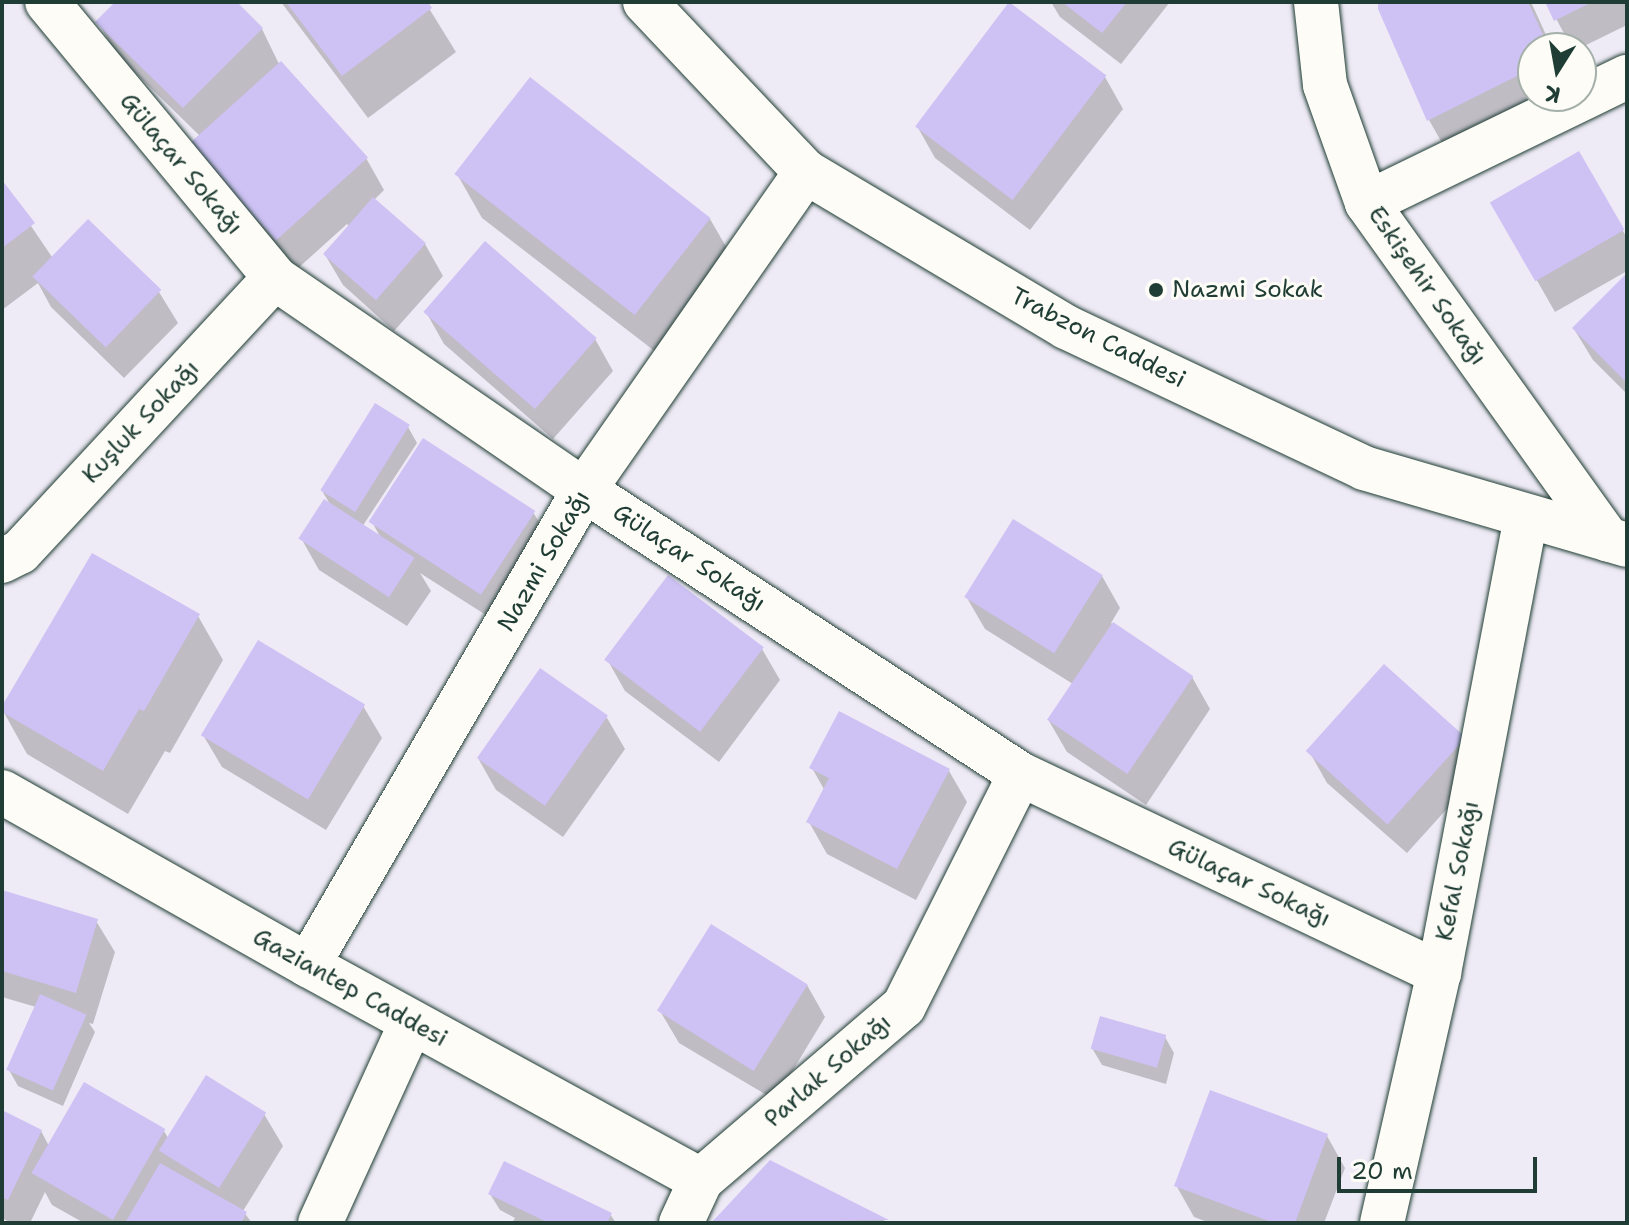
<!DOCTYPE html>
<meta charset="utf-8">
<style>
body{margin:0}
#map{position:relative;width:1629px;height:1225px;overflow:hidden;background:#efebf6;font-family:"Shantell Sans",sans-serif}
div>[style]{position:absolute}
.shadow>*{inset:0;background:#0003}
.building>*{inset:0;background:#cec2f4;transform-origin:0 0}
.roads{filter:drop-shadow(0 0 2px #1f3d34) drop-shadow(0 0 2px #1f3d34)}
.street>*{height:44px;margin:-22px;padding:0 22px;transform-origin:22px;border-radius:22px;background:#fdfcf7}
.secondary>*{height:44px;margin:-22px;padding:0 22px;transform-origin:22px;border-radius:22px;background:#fdfcf7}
.dots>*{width:22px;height:22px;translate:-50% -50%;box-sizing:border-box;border:4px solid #fdfcf7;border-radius:50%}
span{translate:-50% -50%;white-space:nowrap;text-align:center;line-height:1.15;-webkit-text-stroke:6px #fdfcf7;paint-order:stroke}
.street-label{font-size:24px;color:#1f3d34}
.poi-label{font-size:24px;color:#1f3d34}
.left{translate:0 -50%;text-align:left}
.frame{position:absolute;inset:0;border:4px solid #1f3d34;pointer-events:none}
.north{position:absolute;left:1517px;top:32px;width:80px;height:80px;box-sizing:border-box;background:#fdfcf7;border:2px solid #a4b0a9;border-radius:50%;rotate:191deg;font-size:22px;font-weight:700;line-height:32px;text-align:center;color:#1f3d34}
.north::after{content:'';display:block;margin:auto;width:28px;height:36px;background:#1f3d34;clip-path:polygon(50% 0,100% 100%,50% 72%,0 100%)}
.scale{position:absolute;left:1337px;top:1157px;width:200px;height:36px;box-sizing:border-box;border:4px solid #1f3d34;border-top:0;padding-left:10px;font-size:24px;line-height:28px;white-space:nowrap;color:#1f3d34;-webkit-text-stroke:6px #fdfcf7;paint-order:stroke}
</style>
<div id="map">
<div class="shadow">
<i style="clip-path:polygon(118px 2px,234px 2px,262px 29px,278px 62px,366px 158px,384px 190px,374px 200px,425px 244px,443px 276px,394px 331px,343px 285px,324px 253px,349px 226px,347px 224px,296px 270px,209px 176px,200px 136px,116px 54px,98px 22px)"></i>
<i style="clip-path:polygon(281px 2px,425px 2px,456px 52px,368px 118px)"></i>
<i style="clip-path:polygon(1051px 2px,1170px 2px,1121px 64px,1060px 17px)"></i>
<i style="clip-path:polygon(1380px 2px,1531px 2px,1552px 48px,1533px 48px,1533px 96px,1574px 96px,1454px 164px,1429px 120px)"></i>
<i style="clip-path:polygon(1547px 2px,1627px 2px,1627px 25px,1580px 48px,1572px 48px)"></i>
<i style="clip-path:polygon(1105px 77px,1123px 109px,1030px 230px,935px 158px,917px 126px)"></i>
<i style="clip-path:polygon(531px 80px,710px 219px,735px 262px,661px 356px,482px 218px,457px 174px)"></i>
<i style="clip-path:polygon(1578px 153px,1627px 238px,1627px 271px,1555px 312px,1492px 202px)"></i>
<i style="clip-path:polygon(2px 183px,52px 257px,159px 292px,178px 323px,124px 378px,51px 307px,38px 283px,2px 310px)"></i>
<i style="clip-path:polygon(1627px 276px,1627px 394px,1593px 360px,1574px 329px)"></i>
<i style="clip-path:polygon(426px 312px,595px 339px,613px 371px,553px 439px,444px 344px)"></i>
<i style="clip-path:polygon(408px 427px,417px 443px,362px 527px,382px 540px,372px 522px,533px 512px,552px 544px,500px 624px,420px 573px,431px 591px,407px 626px,319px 570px,301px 538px,331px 506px,321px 489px)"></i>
<i style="clip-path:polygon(1102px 576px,1120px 608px,1111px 623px,1192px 677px,1210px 709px,1146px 805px,1067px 752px,1049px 721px,1073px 684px,985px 629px,967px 598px)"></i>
<i style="clip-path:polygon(198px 616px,223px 660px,170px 753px,165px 751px,128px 814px,27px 754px,2px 709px)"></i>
<i style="clip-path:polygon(762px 649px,780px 680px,719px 762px,625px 691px,607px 659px)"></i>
<i style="clip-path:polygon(541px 671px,607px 718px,625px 749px,563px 837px,496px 790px,478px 758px)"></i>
<i style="clip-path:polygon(363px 706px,382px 738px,326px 830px,222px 767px,203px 735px)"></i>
<i style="clip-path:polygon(1463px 739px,1482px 770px,1407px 853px,1327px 783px,1309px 751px)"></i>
<i style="clip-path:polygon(812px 768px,949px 771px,967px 802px,916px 900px,827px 854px,809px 822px,825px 791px)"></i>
<i style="clip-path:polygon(2px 892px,96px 921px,115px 952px,93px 1024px,89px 1023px,95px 1032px,63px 1106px,18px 1086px,9px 1070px,36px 1007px,2px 997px)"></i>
<i style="clip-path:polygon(807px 985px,825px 1017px,775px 1100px,679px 1043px,660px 1011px)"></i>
<i style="clip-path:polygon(1165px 1037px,1174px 1053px,1166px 1084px,1102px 1065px,1092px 1048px)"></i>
<i style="clip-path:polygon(2px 1112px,41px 1131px,49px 1146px,164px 1131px,168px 1138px,264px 1114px,283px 1146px,243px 1211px,252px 1223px,84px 1223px,52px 1205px,45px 1192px,30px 1223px,11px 1223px,2px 1218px)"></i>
<i style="clip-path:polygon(1327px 1136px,1345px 1168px,1324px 1223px,1210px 1223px,1194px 1217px,1176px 1185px)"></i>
<i style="clip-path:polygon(770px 1162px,887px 1222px,888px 1223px,714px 1223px)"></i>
<i style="clip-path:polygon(490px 1194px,610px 1214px,616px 1223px,512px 1223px,515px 1218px,500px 1210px)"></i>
</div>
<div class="building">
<i style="clip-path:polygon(115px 2px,237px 2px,263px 28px,183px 108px,95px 22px)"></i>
<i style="clip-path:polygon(286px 2px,428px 2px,432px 8px,342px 76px)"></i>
<i style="left:1009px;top:2px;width:122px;height:156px;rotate:37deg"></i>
<i style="clip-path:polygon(1062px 2px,1127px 2px,1102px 33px)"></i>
<i style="clip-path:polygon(1378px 2px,1528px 2px,1549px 48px,1533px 48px,1533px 68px,1427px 121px,1378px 9px)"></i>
<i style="clip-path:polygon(1545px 2px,1592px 2px,1554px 21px)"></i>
<i style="left:281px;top:61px;width:130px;height:124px;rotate:48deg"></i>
<i style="left:530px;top:77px;width:229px;height:123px;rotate:38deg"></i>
<i style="left:1579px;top:151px;width:91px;height:103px;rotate:60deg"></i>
<i style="clip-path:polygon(2px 180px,35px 223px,2px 248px)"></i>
<i style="left:373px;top:197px;width:70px;height:76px;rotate:41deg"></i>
<i style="left:88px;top:219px;width:102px;height:80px;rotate:44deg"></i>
<i style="left:485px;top:241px;width:148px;height:94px;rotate:41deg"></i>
<i style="clip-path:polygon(1627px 273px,1627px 383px,1572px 328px)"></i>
<i style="left:375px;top:403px;width:41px;height:103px;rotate:32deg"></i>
<i style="left:423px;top:438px;width:134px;height:100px;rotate:33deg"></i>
<i style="left:324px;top:499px;width:108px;height:47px;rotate:33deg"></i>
<i style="left:1013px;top:519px;width:106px;height:92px;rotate:32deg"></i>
<i style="clip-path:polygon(92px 553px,200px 614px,144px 711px,139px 709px,103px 771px,2px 712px,2px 706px)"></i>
<i style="left:668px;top:575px;width:120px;height:106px;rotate:37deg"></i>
<i style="left:1113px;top:622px;width:97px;height:118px;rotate:34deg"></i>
<i style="left:258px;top:640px;width:125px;height:111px;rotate:31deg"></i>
<i style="left:1384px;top:664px;width:110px;height:117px;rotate:42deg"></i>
<i style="left:540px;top:668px;width:83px;height:110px;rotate:35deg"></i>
<i style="clip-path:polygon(839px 711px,950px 769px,897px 869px,806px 822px,829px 778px,809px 768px)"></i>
<i style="clip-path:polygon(2px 890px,98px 919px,76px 993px,2px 971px)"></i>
<i style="left:711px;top:924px;width:114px;height:102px;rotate:32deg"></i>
<i style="left:40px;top:994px;width:51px;height:83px;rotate:24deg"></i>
<i style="left:1100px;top:1016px;width:69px;height:34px;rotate:16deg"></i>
<i style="left:206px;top:1075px;width:71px;height:89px;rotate:32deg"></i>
<i style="left:84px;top:1082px;width:94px;height:105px;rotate:30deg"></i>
<i style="clip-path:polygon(1210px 1090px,1328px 1134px,1295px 1223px,1274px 1223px,1174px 1186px)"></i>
<i style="clip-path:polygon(2px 1110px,42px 1130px,8px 1200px,2px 1197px)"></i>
<i style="clip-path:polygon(770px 1160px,889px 1220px,711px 1223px)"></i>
<i style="clip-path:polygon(504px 1161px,612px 1213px,607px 1223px,549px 1223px,488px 1194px)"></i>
<i style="clip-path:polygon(160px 1163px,247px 1212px,241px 1223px,125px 1223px)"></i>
</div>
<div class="roads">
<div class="street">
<i style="left:47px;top:2px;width:358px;rotate:50.4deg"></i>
<i style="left:275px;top:278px;width:375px;rotate:34.5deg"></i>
<i style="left:584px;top:490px;width:520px;rotate:33.08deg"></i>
<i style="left:1020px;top:774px;width:464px;rotate:25.4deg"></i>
<i style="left:1316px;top:2px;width:83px;rotate:83.8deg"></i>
<i style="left:1325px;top:85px;width:125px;rotate:70.4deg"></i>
<i style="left:1367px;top:203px;width:414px;rotate:54.4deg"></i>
<i style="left:1367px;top:203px;width:289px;rotate:-25.9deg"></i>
<i style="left:2px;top:561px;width:20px;rotate:-27deg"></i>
<i style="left:20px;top:552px;width:374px;rotate:-47.1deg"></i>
<i style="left:2px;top:792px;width:352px;rotate:29.5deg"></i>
<i style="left:308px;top:965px;width:448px;rotate:28.7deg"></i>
<i style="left:308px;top:965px;width:549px;rotate:-59.84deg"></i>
<i style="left:584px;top:490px;width:388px;rotate:-55.1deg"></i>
<i style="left:320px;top:1223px;width:220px;rotate:-65.5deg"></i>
<i style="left:681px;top:1223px;width:47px;rotate:-65.1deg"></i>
<i style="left:701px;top:1180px;width:267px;rotate:-40.6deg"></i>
<i style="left:904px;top:1006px;width:259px;rotate:-63.4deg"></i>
<i style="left:1382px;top:1223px;width:256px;rotate:-77.2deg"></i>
<i style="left:1439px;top:973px;width:465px;rotate:-79.2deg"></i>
</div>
<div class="secondary">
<i style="left:645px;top:2px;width:234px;rotate:46.6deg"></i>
<i style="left:806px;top:172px;width:303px;rotate:30.8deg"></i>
<i style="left:1066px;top:327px;width:330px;rotate:25.3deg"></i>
<i style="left:1364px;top:468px;width:274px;rotate:16.3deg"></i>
</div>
</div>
<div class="dots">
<i style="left:1156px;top:290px;background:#1f3d34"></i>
</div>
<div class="street-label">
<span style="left:181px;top:164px;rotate:50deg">Gülaçar Sokağı</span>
<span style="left:1427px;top:286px;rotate:55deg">Eskişehir Sokağı</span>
<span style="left:1098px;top:338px;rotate:27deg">Trabzon Caddesi</span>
<span style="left:141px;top:422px;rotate:-47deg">Kuşluk Sokağı</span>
<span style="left:689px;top:558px;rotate:33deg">Gülaçar Sokağı</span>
<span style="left:544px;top:561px;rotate:-60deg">Nazmi Sokağı</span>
<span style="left:1458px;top:871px;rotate:-79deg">Kefal Sokağı</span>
<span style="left:1249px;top:883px;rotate:25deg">Gülaçar Sokağı</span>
<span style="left:350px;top:988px;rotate:29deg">Gaziantep Caddesi</span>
<span style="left:828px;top:1071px;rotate:-41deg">Parlak Sokağı</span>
</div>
<div class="poi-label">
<span class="left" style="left:1172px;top:290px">Nazmi Sokak</span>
</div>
<div class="frame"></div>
<div class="north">K</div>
<div class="scale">20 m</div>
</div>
